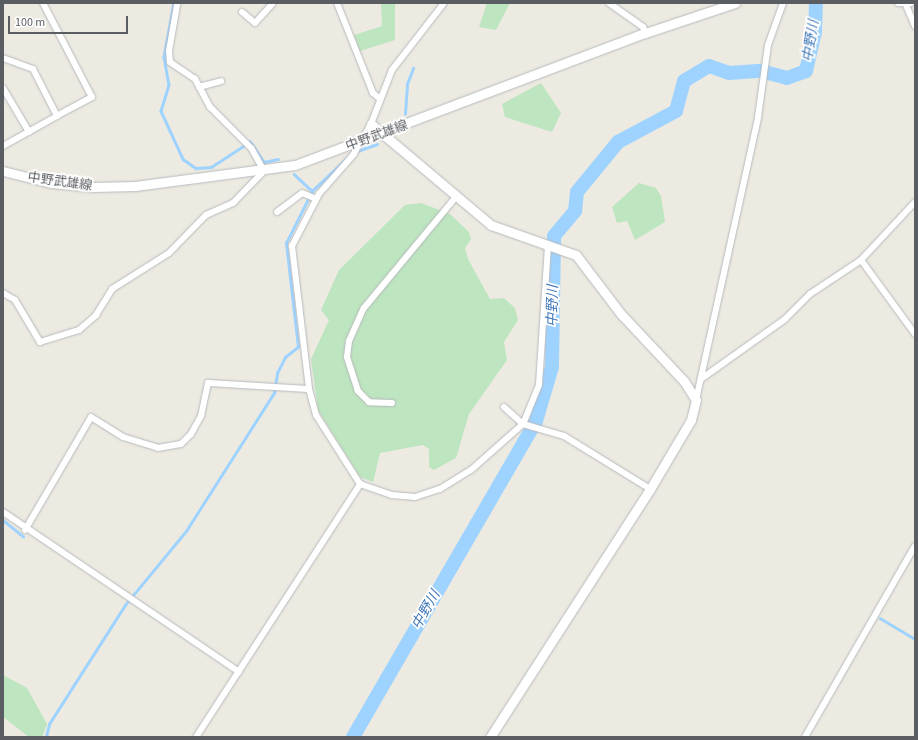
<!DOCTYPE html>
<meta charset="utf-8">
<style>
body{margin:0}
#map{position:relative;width:918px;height:740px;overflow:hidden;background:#edebe1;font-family:"Source Sans 3","Noto Sans JP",sans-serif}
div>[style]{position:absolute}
.green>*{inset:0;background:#bde5bf}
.stream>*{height:2.5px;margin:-1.25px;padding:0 1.25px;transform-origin:1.25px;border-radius:1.25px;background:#9fd3ff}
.river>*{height:14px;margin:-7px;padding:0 7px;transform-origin:7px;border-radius:7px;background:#9fd3ff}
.roads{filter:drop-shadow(0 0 1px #b7b9be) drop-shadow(0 0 1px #b7b9be)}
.street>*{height:6px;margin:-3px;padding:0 3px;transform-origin:3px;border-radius:3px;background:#fff}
.secondary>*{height:9px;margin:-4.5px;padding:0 4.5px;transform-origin:4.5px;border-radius:4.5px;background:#fff}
span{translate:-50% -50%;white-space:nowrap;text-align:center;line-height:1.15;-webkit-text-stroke:3.5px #fff;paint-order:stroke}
.street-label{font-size:13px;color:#5a5d62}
.water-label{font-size:14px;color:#4078b9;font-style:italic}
.frame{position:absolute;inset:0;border:4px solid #5a5d62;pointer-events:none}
.scale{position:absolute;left:8px;top:16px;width:120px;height:18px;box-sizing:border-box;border:2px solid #5a5d62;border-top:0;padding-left:5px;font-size:12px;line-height:14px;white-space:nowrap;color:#5a5d62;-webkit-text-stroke:3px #fff;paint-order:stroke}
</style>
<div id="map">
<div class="green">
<i style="clip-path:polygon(381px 3px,395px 3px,395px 40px,360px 51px,354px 35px,382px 26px)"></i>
<i style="clip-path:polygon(487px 3px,510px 3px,496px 30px,479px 27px)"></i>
<i style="clip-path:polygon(541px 83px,561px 113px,552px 132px,505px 117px,502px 104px)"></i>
<i style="clip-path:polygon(639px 183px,656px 188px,661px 196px,665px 222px,635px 240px,627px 221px,617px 223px,612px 207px)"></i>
<i style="clip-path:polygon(421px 203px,450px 214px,469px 232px,471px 239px,465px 248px,468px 259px,490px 299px,504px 298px,515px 308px,518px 320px,504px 342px,507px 360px,469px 414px,456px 458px,434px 470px,429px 467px,429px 449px,423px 445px,380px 453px,373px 482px,360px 477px,318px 410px,311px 359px,329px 320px,321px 310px,339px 270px,405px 205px)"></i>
<i style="clip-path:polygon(3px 675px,27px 688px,47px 724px,42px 737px,29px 737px,3px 717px)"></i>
</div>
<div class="stream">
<i style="left:174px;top:3px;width:55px;rotate:100.5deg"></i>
<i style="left:164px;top:57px;width:28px;rotate:80deg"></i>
<i style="left:169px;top:85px;width:27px;rotate:107deg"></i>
<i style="left:161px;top:111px;width:53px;rotate:65.4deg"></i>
<i style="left:183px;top:159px;width:16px;rotate:35deg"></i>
<i style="left:196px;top:168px;width:15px;rotate:-4deg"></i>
<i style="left:211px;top:167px;width:38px;rotate:-33deg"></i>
<i style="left:202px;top:3px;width:16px"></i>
<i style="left:405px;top:114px;width:30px;rotate:-86deg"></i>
<i style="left:407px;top:84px;width:17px;rotate:-69deg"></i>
<i style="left:250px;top:141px;width:25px;rotate:56deg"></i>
<i style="left:264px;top:162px;width:14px;rotate:-12deg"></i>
<i style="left:357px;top:151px;width:21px;rotate:-19deg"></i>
<i style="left:294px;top:174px;width:25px;rotate:43deg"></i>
<i style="left:3px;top:520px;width:26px;rotate:39deg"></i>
<i style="left:880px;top:618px;width:41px;rotate:31deg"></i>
<i style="left:46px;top:737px;width:13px;rotate:-77deg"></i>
<i style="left:49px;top:724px;width:141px;rotate:-57.4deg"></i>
<i style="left:125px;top:605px;width:96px;rotate:-50.5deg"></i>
<i style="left:186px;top:531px;width:164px;rotate:-57.5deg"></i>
<i style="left:274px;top:393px;width:20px;rotate:-81deg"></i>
<i style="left:277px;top:373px;width:18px;rotate:-63deg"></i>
<i style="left:285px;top:357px;width:16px;rotate:-38deg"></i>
<i style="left:298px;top:347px;width:105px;rotate:-96.6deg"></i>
<i style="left:286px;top:243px;width:58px;rotate:-63.4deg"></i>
<i style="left:312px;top:191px;width:55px;rotate:-43.5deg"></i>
</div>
<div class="river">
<i style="left:353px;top:737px;width:365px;rotate:-59.9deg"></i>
<i style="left:536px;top:421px;width:56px;rotate:-73.5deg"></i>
<i style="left:552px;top:367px;width:131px;rotate:-89.1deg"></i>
<i style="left:554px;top:236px;width:33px;rotate:-50deg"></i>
<i style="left:575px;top:211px;width:19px;rotate:-84deg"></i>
<i style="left:577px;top:192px;width:65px;rotate:-50.6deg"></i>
<i style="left:618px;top:142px;width:66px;rotate:-28.1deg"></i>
<i style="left:676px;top:111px;width:31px;rotate:-75deg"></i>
<i style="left:684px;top:81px;width:29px;rotate:-31deg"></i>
<i style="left:709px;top:66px;width:21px;rotate:19deg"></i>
<i style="left:729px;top:73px;width:32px;rotate:-4deg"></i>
<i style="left:761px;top:71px;width:27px;rotate:15deg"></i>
<i style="left:787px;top:78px;width:20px;rotate:-20deg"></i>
<i style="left:806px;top:71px;width:40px;rotate:-77deg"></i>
<i style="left:815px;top:32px;width:29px;rotate:-88deg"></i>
</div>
<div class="roads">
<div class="street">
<i style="left:43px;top:3px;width:106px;rotate:62.5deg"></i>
<i style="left:92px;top:97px;width:40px;rotate:152deg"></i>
<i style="left:337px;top:3px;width:97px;rotate:68.2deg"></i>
<i style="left:373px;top:93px;width:8px;rotate:40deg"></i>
<i style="left:444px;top:3px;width:85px;rotate:127.8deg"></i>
<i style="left:392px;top:70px;width:58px;rotate:111.3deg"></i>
<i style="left:371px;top:124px;width:34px;rotate:120deg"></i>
<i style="left:354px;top:154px;width:53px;rotate:131.2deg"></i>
<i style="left:319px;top:194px;width:59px;rotate:117.4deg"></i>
<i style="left:292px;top:246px;width:144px;rotate:83.2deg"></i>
<i style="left:309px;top:389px;width:27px;rotate:75deg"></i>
<i style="left:316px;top:415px;width:82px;rotate:57.5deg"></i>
<i style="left:360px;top:484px;width:34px;rotate:19deg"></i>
<i style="left:392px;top:495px;width:23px;rotate:5deg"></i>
<i style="left:415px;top:497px;width:26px;rotate:-18deg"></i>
<i style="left:440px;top:489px;width:36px;rotate:-32deg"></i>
<i style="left:471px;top:470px;width:69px;rotate:-41.5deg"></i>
<i style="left:523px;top:424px;width:42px;rotate:-67.7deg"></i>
<i style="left:539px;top:385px;width:141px;rotate:-86.3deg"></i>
<i style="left:609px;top:3px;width:42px;rotate:35.2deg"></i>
<i style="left:643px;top:27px;width:6px;rotate:72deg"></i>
<i style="left:898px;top:3px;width:13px"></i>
<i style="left:906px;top:5px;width:23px;rotate:67deg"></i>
<i style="left:242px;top:12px;width:17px;rotate:40deg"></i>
<i style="left:255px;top:23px;width:27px;rotate:-48deg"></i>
<i style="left:3px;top:58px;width:32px;rotate:20deg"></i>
<i style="left:33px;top:69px;width:53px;rotate:62.9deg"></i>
<i style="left:57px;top:116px;width:62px;rotate:150.9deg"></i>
<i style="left:199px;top:87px;width:23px;rotate:-15deg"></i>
<i style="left:3px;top:88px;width:51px;rotate:59.4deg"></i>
<i style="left:277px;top:212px;width:31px;rotate:-37deg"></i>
<i style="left:302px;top:193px;width:15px;rotate:23deg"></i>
<i style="left:861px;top:260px;width:92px;rotate:53.9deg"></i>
<i style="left:3px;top:293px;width:14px;rotate:30deg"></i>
<i style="left:15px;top:300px;width:49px;rotate:59.2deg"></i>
<i style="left:40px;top:342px;width:41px;rotate:-17.1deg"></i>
<i style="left:79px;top:330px;width:23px;rotate:-41deg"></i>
<i style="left:96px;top:315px;width:31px;rotate:-58deg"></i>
<i style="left:112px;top:289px;width:67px;rotate:-32.3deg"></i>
<i style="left:169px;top:253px;width:53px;rotate:-45.8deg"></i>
<i style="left:206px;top:215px;width:30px;rotate:-24deg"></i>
<i style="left:233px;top:203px;width:45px;rotate:-45.9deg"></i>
<i style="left:264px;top:171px;width:26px;rotate:-119deg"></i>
<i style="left:251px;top:148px;width:58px;rotate:-135deg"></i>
<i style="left:210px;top:107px;width:32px;rotate:-118deg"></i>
<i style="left:195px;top:79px;width:30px;rotate:-146deg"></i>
<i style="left:170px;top:62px;width:11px;rotate:-95deg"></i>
<i style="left:169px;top:51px;width:47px;rotate:-80.1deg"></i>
<i style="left:701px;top:379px;width:103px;rotate:-35.5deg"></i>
<i style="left:785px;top:319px;width:35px;rotate:-45deg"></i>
<i style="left:810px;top:294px;width:61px;rotate:-33.7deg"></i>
<i style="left:861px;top:260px;width:79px;rotate:-47deg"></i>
<i style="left:696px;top:400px;width:290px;rotate:-77.6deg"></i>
<i style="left:758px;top:117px;width:73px;rotate:-82.1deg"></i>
<i style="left:768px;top:45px;width:45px;rotate:-70.3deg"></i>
<i style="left:392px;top:403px;width:23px;rotate:-178deg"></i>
<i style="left:369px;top:402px;width:16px;rotate:-135deg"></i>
<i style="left:358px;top:391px;width:36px;rotate:-108deg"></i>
<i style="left:347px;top:357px;width:16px;rotate:-83deg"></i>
<i style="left:349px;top:341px;width:36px;rotate:-66deg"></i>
<i style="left:364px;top:308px;width:143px;rotate:-50.4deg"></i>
<i style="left:504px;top:407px;width:25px;rotate:42deg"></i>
<i style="left:523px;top:424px;width:43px;rotate:16.3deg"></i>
<i style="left:564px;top:436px;width:101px;rotate:31.6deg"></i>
<i style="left:3px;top:512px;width:285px;rotate:34.1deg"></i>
<i style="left:25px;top:530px;width:131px;rotate:-59.7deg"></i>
<i style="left:91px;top:417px;width:38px;rotate:32deg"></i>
<i style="left:123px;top:437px;width:37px;rotate:17deg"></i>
<i style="left:158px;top:448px;width:23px;rotate:-10deg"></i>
<i style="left:181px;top:444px;width:14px;rotate:-45deg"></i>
<i style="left:191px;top:434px;width:21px;rotate:-61deg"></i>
<i style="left:201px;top:416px;width:34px;rotate:-78deg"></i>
<i style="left:208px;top:383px;width:101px;rotate:3.4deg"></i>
<i style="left:196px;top:737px;width:302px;rotate:-57deg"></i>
<i style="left:805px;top:737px;width:220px;rotate:-60.1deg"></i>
</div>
<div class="secondary">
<i style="left:371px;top:124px;width:157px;rotate:40.1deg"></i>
<i style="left:491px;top:225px;width:90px;rotate:19.4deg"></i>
<i style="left:576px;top:255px;width:74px;rotate:52.7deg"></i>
<i style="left:621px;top:314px;width:92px;rotate:46.8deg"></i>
<i style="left:684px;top:381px;width:22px;rotate:58deg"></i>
<i style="left:696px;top:400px;width:21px;rotate:104deg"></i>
<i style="left:691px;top:420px;width:80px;rotate:120.7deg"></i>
<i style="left:650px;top:489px;width:295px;rotate:122.8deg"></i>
<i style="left:3px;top:171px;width:49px;rotate:14deg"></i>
<i style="left:51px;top:183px;width:42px;rotate:5.4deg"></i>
<i style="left:93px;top:187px;width:42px;rotate:-1.4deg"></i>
<i style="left:135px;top:186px;width:161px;rotate:-7.5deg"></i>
<i style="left:295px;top:165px;width:374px;rotate:-20.7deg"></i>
<i style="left:645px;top:33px;width:95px;rotate:-18.4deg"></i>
</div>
</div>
<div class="street-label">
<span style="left:377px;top:136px;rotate:-20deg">中野武雄線</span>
<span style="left:60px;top:182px;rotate:8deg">中野武雄線</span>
</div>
<div class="water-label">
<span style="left:811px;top:41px;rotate:-81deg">中野川</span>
<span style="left:553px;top:306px;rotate:-89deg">中野川</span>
<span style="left:426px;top:610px;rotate:-60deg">中野川</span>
</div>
<div class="frame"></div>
<div class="scale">100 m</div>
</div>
